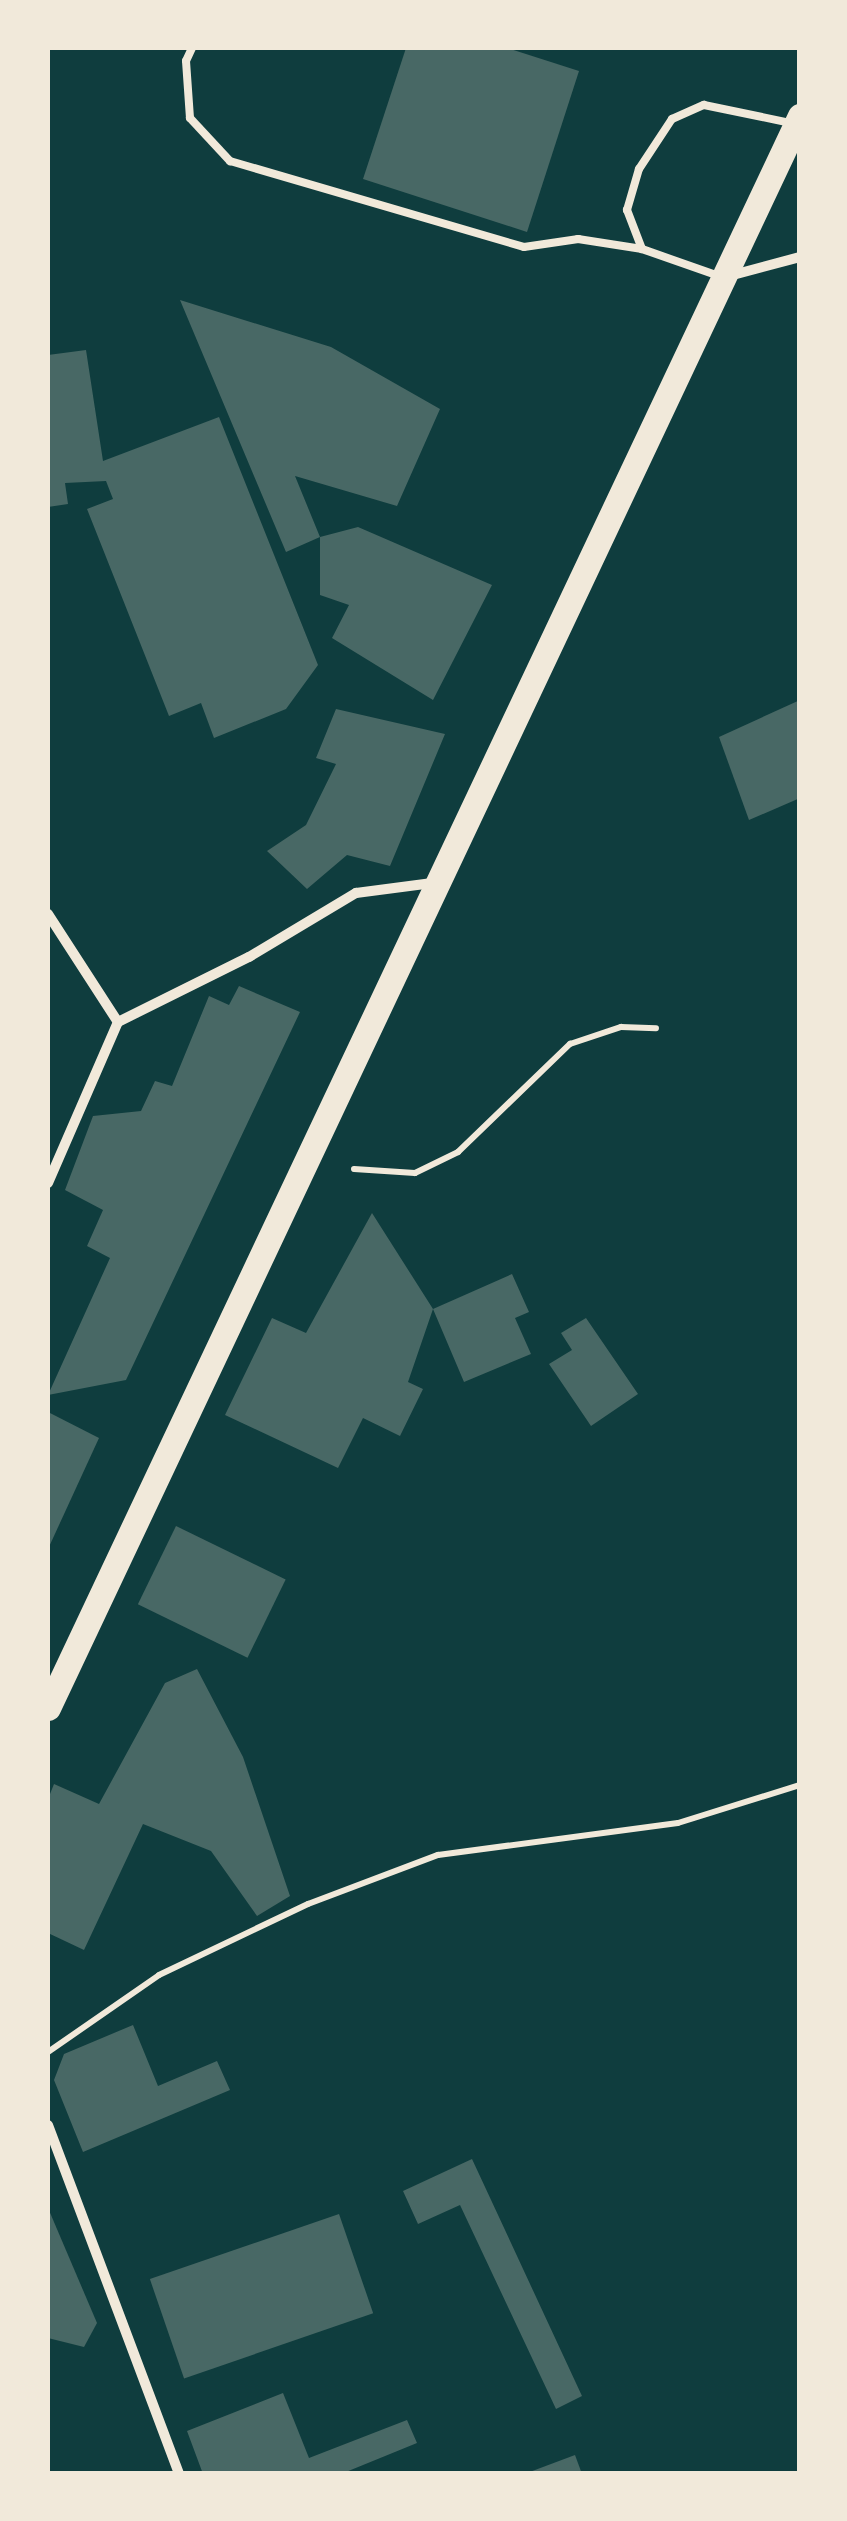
<!DOCTYPE html>
<style>
body{margin:0}
#map{position:relative;width:847px;height:2521px;overflow:hidden;background:#0f3d3e;font-family:Jost,sans-serif}
div>[style]{position:absolute}
.building>*{inset:0;background:#486865;transform-origin:0 0}
.path>*{height:6px;margin:-3px;padding:0 3px;transform-origin:3px;border-radius:3px;background:#f1e9da}
.service>*{height:8px;margin:-4px;padding:0 4px;transform-origin:4px;border-radius:4px;background:#f1e9da}
.minor>*{height:10px;margin:-5px;padding:0 5px;transform-origin:5px;border-radius:5px;background:#f1e9da}
.primary>*{height:25px;margin:-12.5px;padding:0 12.5px;transform-origin:12.5px;border-radius:12.5px;background:#f1e9da}
span{translate:-50% -50%;white-space:nowrap;text-align:center;line-height:1.15;-webkit-text-stroke:9px #f1e9da;paint-order:stroke}
.frame{position:absolute;inset:0;border:50px solid #f1e9da;pointer-events:none}
</style>
<div id="map">
<div class="building">
<i style="clip-path:polygon(406px 48px,507px 48px,579px 71px,527px 232px,363px 179px)"></i>
<i style="clip-path:polygon(180px 300px,331px 347px,440px 409px,397px 506px,295px 476px,320px 537px,358px 527px,492px 585px,433px 700px,332px 638px,349px 605px,320px 595px,320px 537px,286px 552px)"></i>
<i style="clip-path:polygon(86px 350px,103px 461px,219px 417px,318px 665px,286px 709px,214px 738px,201px 703px,169px 716px,87px 509px,113px 499px,106px 481px,65px 483px,68px 504px,48px 507px,48px 355px)"></i>
<i style="clip-path:polygon(800px 700px,800px 798px,749px 820px,719px 737px)"></i>
<i style="clip-path:polygon(336px 709px,445px 734px,390px 866px,347px 855px,307px 889px,267px 851px,306px 825px,336px 764px,316px 758px)"></i>
<i style="clip-path:polygon(239px 986px,300px 1012px,126px 1380px,48px 1395px,110px 1258px,87px 1246px,103px 1210px,65px 1190px,93px 1116px,141px 1111px,155px 1081px,172px 1086px,209px 996px,229px 1005px)"></i>
<i style="clip-path:polygon(372px 1213px,433px 1309px,408px 1382px,423px 1389px,400px 1436px,363px 1418px,338px 1468px,225px 1415px,272px 1318px,306px 1333px)"></i>
<i style="clip-path:polygon(512px 1274px,529px 1312px,515px 1318px,531px 1354px,464px 1382px,433px 1309px)"></i>
<i style="clip-path:polygon(586px 1318px,638px 1394px,591px 1426px,549px 1364px,572px 1350px,561px 1333px)"></i>
<i style="clip-path:polygon(48px 1412px,99px 1438px,48px 1549px)"></i>
<i style="left:176px;top:1526px;width:122px;height:87px;rotate:26deg"></i>
<i style="clip-path:polygon(197px 1669px,243px 1757px,290px 1896px,257px 1916px,211px 1851px,143px 1824px,84px 1950px,48px 1933px,48px 1799px,54px 1784px,99px 1804px,165px 1683px)"></i>
<i style="clip-path:polygon(133px 2025px,158px 2086px,217px 2061px,230px 2090px,83px 2152px,54px 2080px,64px 2054px)"></i>
<i style="clip-path:polygon(472px 2159px,582px 2396px,556px 2409px,460px 2205px,418px 2224px,403px 2191px)"></i>
<i style="clip-path:polygon(48px 2208px,97px 2323px,84px 2347px,48px 2338px)"></i>
<i style="left:339px;top:2214px;width:105px;height:200px;rotate:71deg"></i>
<i style="clip-path:polygon(283px 2393px,309px 2458px,407px 2420px,417px 2443px,341px 2474px,203px 2474px,187px 2431px)"></i>
<i style="clip-path:polygon(575px 2455px,582px 2474px,527px 2474px,527px 2473px)"></i>
</div>
<div class="path">
<i style="left:354px;top:1169px;width:61px;rotate:3.8deg"></i>
<i style="left:415px;top:1173px;width:48px;rotate:-26deg"></i>
<i style="left:458px;top:1152px;width:156px;rotate:-44deg"></i>
<i style="left:570px;top:1044px;width:54px;rotate:-18.4deg"></i>
<i style="left:621px;top:1027px;width:35px;rotate:2deg"></i>
<i style="left:48px;top:2052px;width:135px;rotate:-34.7deg"></i>
<i style="left:159px;top:1975px;width:165px;rotate:-25.5deg"></i>
<i style="left:308px;top:1904px;width:139px;rotate:-20.7deg"></i>
<i style="left:438px;top:1855px;width:242px;rotate:-7.6deg"></i>
<i style="left:678px;top:1823px;width:128px;rotate:-17.3deg"></i>
</div>
<div class="service">
<i style="left:192px;top:48px;width:14px;rotate:115deg"></i>
<i style="left:186px;top:61px;width:57px;rotate:86deg"></i>
<i style="left:190px;top:118px;width:59px;rotate:47.1deg"></i>
<i style="left:230px;top:161px;width:306px;rotate:16.3deg"></i>
<i style="left:524px;top:247px;width:55px;rotate:-8.4deg"></i>
<i style="left:578px;top:239px;width:65px;rotate:8.9deg"></i>
<i style="left:719px;top:276px;width:82px;rotate:-160.7deg"></i>
<i style="left:642px;top:249px;width:42px;rotate:-111deg"></i>
<i style="left:627px;top:210px;width:43px;rotate:-73.7deg"></i>
<i style="left:639px;top:169px;width:60px;rotate:-56.6deg"></i>
<i style="left:672px;top:119px;width:35px;rotate:-24deg"></i>
<i style="left:704px;top:105px;width:89px;rotate:11.7deg"></i>
</div>
<div class="minor">
<i style="left:729px;top:276px;width:73px;rotate:-15deg"></i>
<i style="left:48px;top:914px;width:129px;rotate:57.1deg"></i>
<i style="left:48px;top:1183px;width:176px;rotate:-66.5deg"></i>
<i style="left:118px;top:1022px;width:146px;rotate:-26.4deg"></i>
<i style="left:249px;top:957px;width:125px;rotate:-30.9deg"></i>
<i style="left:356px;top:893px;width:77px;rotate:-7.5deg"></i>
<i style="left:48px;top:2125px;width:373px;rotate:69.4deg"></i>
</div>
<div class="primary">
<i style="left:48px;top:1708px;width:1761px;rotate:-64.72deg"></i>
</div>
<div class="frame"></div>
</div>
